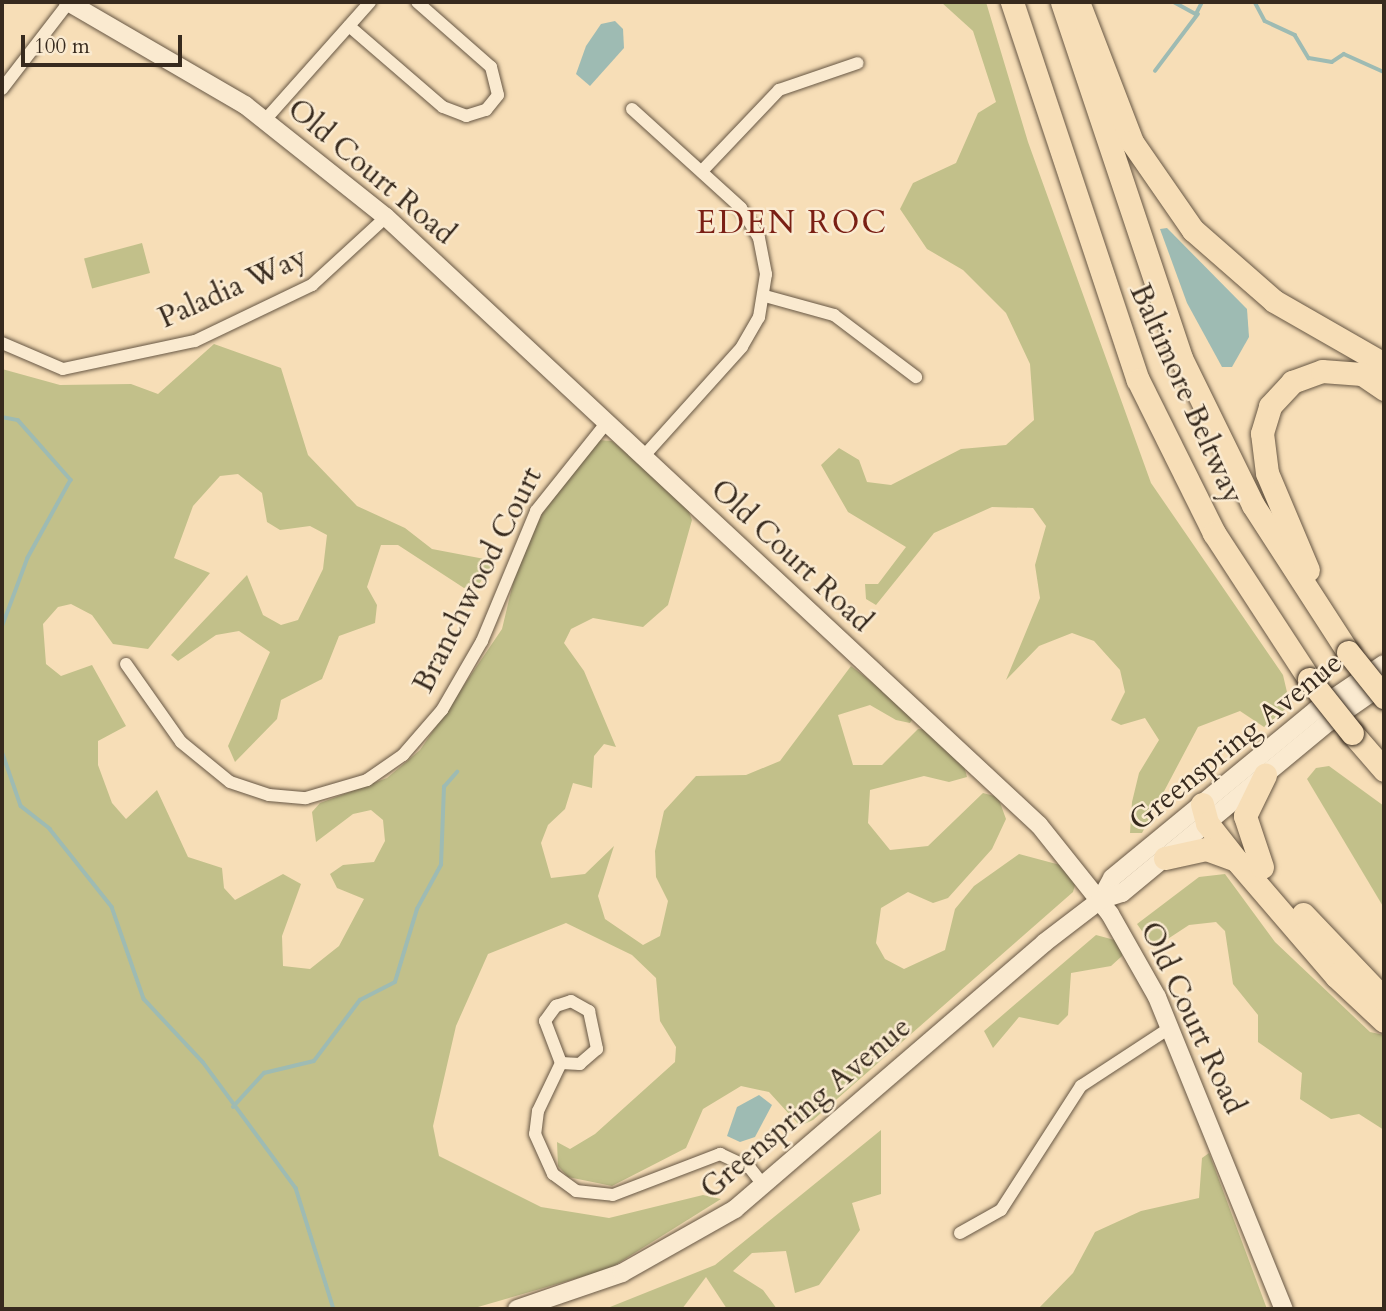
<!DOCTYPE html>
<style>
body{margin:0}
#map{position:relative;width:1386px;height:1311px;overflow:hidden;background:#f7deb7;font-family:Cardo,serif}
div>[style]{position:absolute}
.green>*{inset:0;background:#c2c08a;transform-origin:0 0}
.water>*{inset:0;background:#9ebbb3}
.stream>*{height:3.5px;margin:-1.75px;padding:0 1.75px;transform-origin:1.75px;border-radius:1.75px;background:#9ebbb3}
.roads{filter:drop-shadow(0 0 2px #675744) drop-shadow(0 0 2px #675744)}
.minor>*{height:12px;margin:-6px;padding:0 6px;transform-origin:6px;border-radius:6px;background:#faead0}
.secondary>*{height:18px;margin:-9px;padding:0 9px;transform-origin:9px;border-radius:9px;background:#faead0}
.motorway>*{height:23px;margin:-11.5px;padding:0 11.5px;transform-origin:11.5px;border-radius:11.5px;background:#f7deb7}
.bridges{filter:drop-shadow(0 0 2px #372a1e) drop-shadow(0 0 2px #372a1e)}
.motorway-bridge>*{height:23px;margin:-11.5px;padding:0 11.5px;transform-origin:11.5px;border-radius:11.5px;background:#f7deb7}
span{translate:-50% -50%;white-space:nowrap;text-align:center;line-height:1.15;-webkit-text-stroke:5px #faead0;paint-order:stroke}
.street-label{font-size:30px;color:#372a1e}
.neighbourhood-label{font-size:32px;color:#7a1f14;letter-spacing:2px}
.frame{position:absolute;inset:0;border:4px solid #372a1e;pointer-events:none}
.scale{position:absolute;left:21px;top:35px;width:161px;height:32px;box-sizing:border-box;border:4px solid #372a1e;border-top:0;padding-left:9px;font-size:21px;line-height:24px;white-space:nowrap;color:#372a1e;-webkit-text-stroke:5px #faead0;paint-order:stroke}
</style>
<div id="map">
<div class="green">
<i style="clip-path:polygon(941px 2px,986px 2px,1028px 142px,1151px 483px,1283px 675px,1290px 705px,1264px 727px,1240px 711px,1198px 727px,1142px 833px,1130px 833px,1132px 802px,1139px 773px,1159px 740px,1145px 718px,1121px 725px,1111px 720px,1125px 692px,1120px 670px,1094px 641px,1072px 633px,1039px 646px,1006px 680px,1040px 598px,1035px 565px,1046px 526px,1033px 508px,992px 507px,934px 533px,876px 605px,866px 599px,865px 584px,878px 584px,906px 547px,848px 512px,821px 465px,839px 448px,859px 460px,867px 482px,891px 485px,961px 449px,1006px 445px,1034px 420px,1030px 364px,1006px 313px,963px 270px,927px 249px,900px 209px,913px 183px,956px 163px,978px 113px,996px 102px,973px 31px)"></i>
<i style="left:142px;top:243px;width:31px;height:60px;rotate:75deg"></i>
<i style="clip-path:polygon(214px 344px,281px 368px,308px 455px,357px 506px,405px 528px,432px 549px,495px 561px,479px 584px,464px 588px,398px 545px,381px 545px,367px 587px,377px 605px,375px 623px,339px 636px,322px 679px,281px 700px,277px 719px,235px 762px,228px 746px,270px 652px,239px 631px,216px 635px,178px 661px,171px 655px,247px 575px,263px 615px,281px 625px,298px 620px,323px 569px,327px 535px,310px 526px,280px 530px,267px 522px,262px 493px,238px 474px,220px 476px,193px 506px,174px 558px,210px 573px,148px 649px,113px 644px,92px 615px,71px 604px,58px 607px,43px 624px,46px 664px,61px 676px,92px 665px,126px 726px,98px 741px,98px 765px,112px 803px,126px 819px,157px 790px,188px 857px,222px 868px,224px 888px,235px 900px,283px 874px,301px 884px,282px 936px,283px 966px,310px 969px,339px 946px,364px 899px,337px 888px,330px 874px,343px 865px,374px 862px,385px 841px,383px 820px,371px 810px,353px 814px,316px 842px,312px 812px,320px 803px,387px 778px,420px 750px,502px 629px,519px 558px,542px 514px,597px 440px,612px 441px,686px 504px,692px 520px,668px 605px,643px 627px,593px 618px,571px 629px,564px 643px,584px 671px,616px 747px,604px 744px,594px 756px,592px 788px,573px 783px,565px 809px,548px 825px,541px 843px,551px 878px,585px 874px,614px 846px,598px 896px,605px 919px,643px 945px,660px 936px,668px 901px,656px 877px,655px 851px,664px 811px,696px 776px,746px 775px,780px 761px,851px 666px,915px 715px,910px 723px,896px 720px,870px 705px,838px 715px,853px 765px,882px 765px,918px 729px,931px 730px,963px 762px,967px 777px,949px 782px,924px 776px,870px 790px,868px 823px,890px 850px,928px 846px,983px 793px,998px 797px,1006px 819px,992px 849px,948px 898px,933px 903px,908px 892px,881px 908px,876px 943px,885px 959px,904px 969px,945px 950px,955px 909px,974px 886px,1019px 854px,1064px 866px,1076px 882px,1073px 892px,813px 1120px,800px 1126px,769px 1092px,741px 1086px,703px 1109px,686px 1148px,612px 1186px,568px 1177px,558px 1166px,557px 1142px,570px 1149px,595px 1134px,675px 1062px,676px 1047px,660px 1021px,656px 978px,632px 955px,566px 923px,488px 954px,456px 1026px,433px 1126px,439px 1156px,541px 1207px,609px 1218px,703px 1195px,721px 1199px,609px 1269px,471px 1309px,2px 1309px,2px 369px,60px 385px,131px 384px,158px 394px)"></i>
<i style="clip-path:polygon(1329px 766px,1384px 806px,1384px 908px,1307px 779px,1316px 768px)"></i>
<i style="clip-path:polygon(1225px 874px,1275px 942px,1370px 1032px,1384px 1035px,1384px 1130px,1359px 1114px,1331px 1119px,1300px 1099px,1302px 1073px,1258px 1042px,1258px 1015px,1233px 984px,1225px 931px,1216px 922px,1189px 925px,1154px 948px,1137px 924px,1199px 877px)"></i>
<i style="clip-path:polygon(1096px 935px,1122px 942px,1122px 956px,1111px 966px,1071px 973px,1068px 1015px,1058px 1025px,1019px 1017px,993px 1048px,984px 1031px)"></i>
<i style="clip-path:polygon(881px 1130px,881px 1194px,852px 1203px,860px 1230px,819px 1285px,795px 1293px,786px 1251px,752px 1253px,733px 1271px,763px 1290px,777px 1309px,727px 1309px,706px 1277px,682px 1309px,605px 1309px,715px 1265px)"></i>
<i style="clip-path:polygon(1209px 1153px,1267px 1309px,1038px 1309px,1073px 1273px,1095px 1232px,1141px 1211px,1199px 1198px,1202px 1158px)"></i>
</div>
<div class="water">
<i style="clip-path:polygon(615px 21px,623px 29px,624px 48px,590px 86px,576px 74px,586px 46px,601px 24px)"></i>
<i style="clip-path:polygon(1167px 228px,1247px 309px,1249px 337px,1232px 367px,1222px 367px,1187px 303px,1160px 229px)"></i>
<i style="clip-path:polygon(759px 1095px,772px 1105px,755px 1137px,740px 1142px,727px 1136px,737px 1107px)"></i>
</div>
<div class="stream">
<i style="left:1174px;top:2px;width:25px;rotate:29deg"></i>
<i style="left:1196px;top:14px;width:13px;rotate:-63deg"></i>
<i style="left:1255px;top:2px;width:21px;rotate:62deg"></i>
<i style="left:1265px;top:21px;width:33px;rotate:25deg"></i>
<i style="left:1295px;top:35px;width:27px;rotate:59deg"></i>
<i style="left:1309px;top:58px;width:23px;rotate:10deg"></i>
<i style="left:1332px;top:62px;width:14px;rotate:-34deg"></i>
<i style="left:1344px;top:54px;width:44px;rotate:24.2deg"></i>
<i style="left:1155px;top:71px;width:71px;rotate:-53deg"></i>
<i style="left:2px;top:417px;width:16px;rotate:11deg"></i>
<i style="left:18px;top:420px;width:80px;rotate:48.5deg"></i>
<i style="left:71px;top:480px;width:89px;rotate:118.9deg"></i>
<i style="left:28px;top:558px;width:75px;rotate:110.4deg"></i>
<i style="left:2px;top:751px;width:58px;rotate:70.9deg"></i>
<i style="left:21px;top:806px;width:37px;rotate:38deg"></i>
<i style="left:50px;top:829px;width:100px;rotate:51.5deg"></i>
<i style="left:112px;top:907px;width:97px;rotate:70.8deg"></i>
<i style="left:144px;top:999px;width:86px;rotate:46.9deg"></i>
<i style="left:203px;top:1062px;width:157px;rotate:53.6deg"></i>
<i style="left:296px;top:1188px;width:127px;rotate:72.6deg"></i>
<i style="left:233px;top:1107px;width:46px;rotate:-47.6deg"></i>
<i style="left:264px;top:1073px;width:51px;rotate:-13.5deg"></i>
<i style="left:314px;top:1061px;width:76px;rotate:-53deg"></i>
<i style="left:360px;top:1000px;width:39px;rotate:-27deg"></i>
<i style="left:395px;top:982px;width:76px;rotate:-73.2deg"></i>
<i style="left:417px;top:909px;width:50px;rotate:-61.4deg"></i>
<i style="left:441px;top:865px;width:78px;rotate:-87.8deg"></i>
<i style="left:444px;top:787px;width:20px;rotate:-49deg"></i>
</div>
<div class="roads">
<div class="minor">
<i style="left:349px;top:26px;width:124px;rotate:40.8deg"></i>
<i style="left:443px;top:107px;width:25px;rotate:21deg"></i>
<i style="left:466px;top:116px;width:21px;rotate:-17deg"></i>
<i style="left:486px;top:110px;width:19px;rotate:-51deg"></i>
<i style="left:498px;top:95px;width:29px;rotate:-104deg"></i>
<i style="left:491px;top:67px;width:98px;rotate:-138.7deg"></i>
<i style="left:2px;top:89px;width:110px;rotate:-52.4deg"></i>
<i style="left:632px;top:109px;width:147px;rotate:42.2deg"></i>
<i style="left:741px;top:208px;width:35px;rotate:59deg"></i>
<i style="left:759px;top:238px;width:37px;rotate:79deg"></i>
<i style="left:766px;top:274px;width:44px;rotate:99.2deg"></i>
<i style="left:759px;top:317px;width:34px;rotate:120deg"></i>
<i style="left:742px;top:347px;width:147px;rotate:132deg"></i>
<i style="left:265px;top:120px;width:158px;rotate:-48.3deg"></i>
<i style="left:702px;top:171px;width:112px;rotate:-46.5deg"></i>
<i style="left:779px;top:90px;width:83px;rotate:-18.9deg"></i>
<i style="left:765px;top:296px;width:72px;rotate:15.4deg"></i>
<i style="left:834px;top:315px;width:103px;rotate:37.1deg"></i>
<i style="left:2px;top:343px;width:66px;rotate:23.1deg"></i>
<i style="left:63px;top:369px;width:135px;rotate:-12deg"></i>
<i style="left:195px;top:341px;width:130px;rotate:-25.6deg"></i>
<i style="left:312px;top:285px;width:100px;rotate:-42.6deg"></i>
<i style="left:126px;top:664px;width:95px;rotate:54.8deg"></i>
<i style="left:181px;top:742px;width:63px;rotate:39.2deg"></i>
<i style="left:230px;top:782px;width:41px;rotate:18.4deg"></i>
<i style="left:269px;top:795px;width:37px;rotate:5deg"></i>
<i style="left:306px;top:798px;width:64px;rotate:-16.4deg"></i>
<i style="left:367px;top:780px;width:44px;rotate:-34.8deg"></i>
<i style="left:403px;top:755px;width:60px;rotate:-49.1deg"></i>
<i style="left:442px;top:710px;width:80px;rotate:-59.9deg"></i>
<i style="left:482px;top:641px;width:141px;rotate:-67.4deg"></i>
<i style="left:536px;top:511px;width:114px;rotate:-51.4deg"></i>
<i style="left:561px;top:1063px;width:45px;rotate:-110.9deg"></i>
<i style="left:545px;top:1021px;width:19px;rotate:-54deg"></i>
<i style="left:556px;top:1006px;width:16px;rotate:-18deg"></i>
<i style="left:571px;top:1001px;width:21px;rotate:29deg"></i>
<i style="left:589px;top:1011px;width:39px;rotate:78deg"></i>
<i style="left:597px;top:1049px;width:23px;rotate:139deg"></i>
<i style="left:580px;top:1064px;width:19px;rotate:-177deg"></i>
<i style="left:561px;top:1063px;width:53px;rotate:115.6deg"></i>
<i style="left:538px;top:1111px;width:23px;rotate:97deg"></i>
<i style="left:535px;top:1134px;width:44px;rotate:65.8deg"></i>
<i style="left:553px;top:1174px;width:29px;rotate:36deg"></i>
<i style="left:576px;top:1191px;width:37px;rotate:6deg"></i>
<i style="left:613px;top:1195px;width:115px;rotate:-21deg"></i>
<i style="left:720px;top:1154px;width:33px;rotate:25deg"></i>
<i style="left:750px;top:1168px;width:23px;rotate:52deg"></i>
<i style="left:960px;top:1233px;width:47px;rotate:-29.3deg"></i>
<i style="left:1001px;top:1210px;width:148px;rotate:-57.2deg"></i>
<i style="left:1081px;top:1086px;width:108px;rotate:-33.2deg"></i>
</div>
<div class="secondary">
<i style="left:68px;top:2px;width:205px;rotate:30.2deg"></i>
<i style="left:245px;top:105px;width:180px;rotate:38.5deg"></i>
<i style="left:386px;top:217px;width:892px;rotate:42.96deg"></i>
<i style="left:1039px;top:825px;width:114px;rotate:51.4deg"></i>
<i style="left:1110px;top:914px;width:95px;rotate:60.5deg"></i>
<i style="left:1157px;top:997px;width:337px;rotate:67.9deg"></i>
<i style="left:1100px;top:900px;width:25px;rotate:-61deg"></i>
<i style="left:1112px;top:878px;width:264px;rotate:-39.5deg"></i>
<i style="left:1316px;top:710px;width:82px;rotate:-34.1deg"></i>
<i style="left:517px;top:1309px;width:111px;rotate:-18.9deg"></i>
<i style="left:622px;top:1273px;width:130px;rotate:-29.5deg"></i>
<i style="left:735px;top:1209px;width:408px;rotate:-40.7deg"></i>
<i style="left:1044px;top:943px;width:71px;rotate:-37.5deg"></i>
<i style="left:1100px;top:900px;width:23px;rotate:-18deg"></i>
<i style="left:1122px;top:893px;width:268px;rotate:-39.6deg"></i>
<i style="left:1329px;top:722px;width:67px;rotate:-34.6deg"></i>
</div>
<div class="motorway">
<i style="left:1012px;top:2px;width:398px;rotate:71.6deg"></i>
<i style="left:1138px;top:380px;width:171px;rotate:63.6deg"></i>
<i style="left:1214px;top:533px;width:174px;rotate:56.9deg"></i>
<i style="left:1062px;top:2px;width:375px;rotate:71.5deg"></i>
<i style="left:1181px;top:358px;width:164px;rotate:63.9deg"></i>
<i style="left:1253px;top:505px;width:175px;rotate:57.1deg"></i>
<i style="left:1080px;top:7px;width:145px;rotate:68.9deg"></i>
<i style="left:1132px;top:142px;width:107px;rotate:55.3deg"></i>
<i style="left:1193px;top:230px;width:108px;rotate:41.2deg"></i>
<i style="left:1274px;top:301px;width:127px;rotate:29.8deg"></i>
<i style="left:1308px;top:570px;width:105px;rotate:-112.9deg"></i>
<i style="left:1267px;top:473px;width:40px;rotate:-97.1deg"></i>
<i style="left:1262px;top:433px;width:28px;rotate:-73deg"></i>
<i style="left:1270px;top:406px;width:33px;rotate:-47deg"></i>
<i style="left:1292px;top:382px;width:32px;rotate:-20deg"></i>
<i style="left:1322px;top:371px;width:40px;rotate:4.3deg"></i>
<i style="left:1362px;top:374px;width:27px;rotate:34deg"></i>
<i style="left:1352px;top:733px;width:49px;rotate:49.1deg"></i>
<i style="left:1202px;top:804px;width:20px;rotate:75deg"></i>
<i style="left:1207px;top:823px;width:48px;rotate:51.7deg"></i>
<i style="left:1237px;top:861px;width:152px;rotate:49.3deg"></i>
<i style="left:1336px;top:976px;width:66px;rotate:43.2deg"></i>
<i style="left:1165px;top:858px;width:42px;rotate:-12.4deg"></i>
<i style="left:1206px;top:849px;width:32px;rotate:20deg"></i>
<i style="left:1262px;top:867px;width:54px;rotate:-108.4deg"></i>
<i style="left:1245px;top:816px;width:46px;rotate:-64deg"></i>
<i style="left:1303px;top:914px;width:117px;rotate:46.4deg"></i>
</div>
</div>
<div class="bridges">
<div class="motorway-bridge">
<i style="left:1348px;top:652px;width:58px;rotate:51.3deg"></i>
<i style="left:1309px;top:679px;width:69px;rotate:51.5deg"></i>
</div>
</div>
<div class="street-label">
<span style="left:371px;top:172px;rotate:40deg">Old Court Road</span>
<span style="left:233px;top:288px;rotate:-24deg">Paladia Way</span>
<span style="left:1186px;top:394px;rotate:66deg">Baltimore Beltway</span>
<span style="left:791px;top:556px;rotate:43deg">Old Court Road</span>
<span style="left:478px;top:580px;rotate:-63deg">Branchwood Court</span>
<span style="left:1236px;top:742px;rotate:-39deg">Greenspring Avenue</span>
<span style="left:1192px;top:1018px;rotate:65deg">Old Court Road</span>
<span style="left:806px;top:1108px;rotate:-40deg">Greenspring Avenue</span>
</div>
<div class="neighbourhood-label">
<span style="left:792px;top:223px">EDEN ROC</span>
</div>
<div class="frame"></div>
<div class="scale">100 m</div>
</div>
